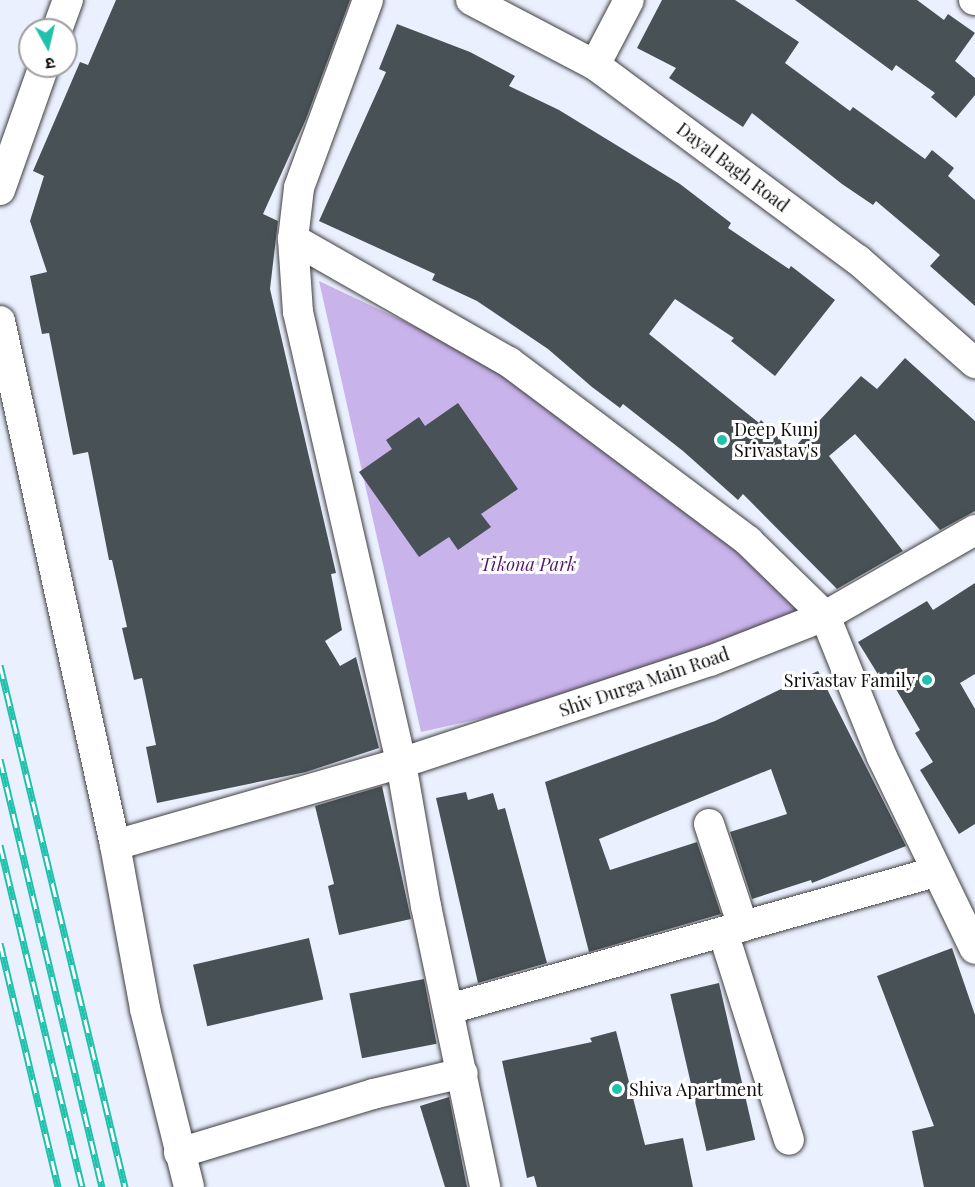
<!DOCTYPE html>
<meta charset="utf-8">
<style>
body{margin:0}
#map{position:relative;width:975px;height:1187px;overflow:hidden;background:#ebf0ff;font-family:"Playfair Display","Noto Sans Devanagari",serif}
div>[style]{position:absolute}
.green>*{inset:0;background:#c9b3eb}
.building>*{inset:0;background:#485155;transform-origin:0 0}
.roads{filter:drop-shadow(0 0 2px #3f3f3f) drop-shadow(0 0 2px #3f3f3f)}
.minor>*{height:30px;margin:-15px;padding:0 15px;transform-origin:15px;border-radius:15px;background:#fff}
.rail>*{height:7px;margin-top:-3.5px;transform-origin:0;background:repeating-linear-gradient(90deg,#fff 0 14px,#1ec2ac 0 28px);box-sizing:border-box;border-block:2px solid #1ec2ac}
.dots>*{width:16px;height:16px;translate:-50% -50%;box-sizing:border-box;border:3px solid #fff;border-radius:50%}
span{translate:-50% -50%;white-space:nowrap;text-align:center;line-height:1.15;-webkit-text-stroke:6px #fff;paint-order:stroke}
.street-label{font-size:18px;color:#0c0c0c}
.poi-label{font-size:18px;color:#0c0c0c}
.left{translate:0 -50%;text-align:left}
.right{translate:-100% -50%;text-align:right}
.park-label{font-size:18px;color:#501a66;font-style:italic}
.north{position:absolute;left:18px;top:18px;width:60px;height:60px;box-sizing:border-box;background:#fff;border:2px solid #9e9e9e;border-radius:50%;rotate:172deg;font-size:16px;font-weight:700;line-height:24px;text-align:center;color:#0c0c0c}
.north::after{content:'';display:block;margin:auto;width:21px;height:27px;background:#1ec2ac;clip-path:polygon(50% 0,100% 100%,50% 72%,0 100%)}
</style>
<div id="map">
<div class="green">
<i style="clip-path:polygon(319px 281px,501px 367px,816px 613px,608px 690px,421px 732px)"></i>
</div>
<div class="building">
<i style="clip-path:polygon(116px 0,350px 0,306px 119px,263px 214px,278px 221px,270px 289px,336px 573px,331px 574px,342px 630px,325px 641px,340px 666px,356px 657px,379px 748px,306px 772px,157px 803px,146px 747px,156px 745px,142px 678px,134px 680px,122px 628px,127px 627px,112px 560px,109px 560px,88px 452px,73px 455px,49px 333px,42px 334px,30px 276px,47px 272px,30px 221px,44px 176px,33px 171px,80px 62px,88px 65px)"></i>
<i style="clip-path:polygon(662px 0,735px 0,799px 42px,785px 63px,850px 111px,853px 107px,925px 159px,932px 150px,954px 168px,948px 176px,975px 200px,975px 306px,930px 266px,940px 255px,876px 201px,873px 205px,842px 184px,752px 113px,743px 127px,669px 78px,676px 68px,637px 48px)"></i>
<i style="clip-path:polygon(795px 0,917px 0,944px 20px,948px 14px,975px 33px,955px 61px,975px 78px,975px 95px,956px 118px,931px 97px,935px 93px,896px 65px,892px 71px)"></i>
<i style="clip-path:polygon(397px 24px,470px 52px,515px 76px,509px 86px,559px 110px,680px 184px,731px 223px,728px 228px,789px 269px,791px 266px,835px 300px,775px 376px,731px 341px,734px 338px,675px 299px,649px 334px,759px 423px,761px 420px,791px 451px,861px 376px,877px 389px,905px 358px,975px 421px,975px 511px,940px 530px,855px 434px,829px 456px,903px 551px,837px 589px,743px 494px,738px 500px,683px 451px,623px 404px,620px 408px,592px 387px,548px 349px,477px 301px,432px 280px,435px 274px,319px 221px,386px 72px,379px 69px)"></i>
<i style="clip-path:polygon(458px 403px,518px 489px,481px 514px,491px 527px,458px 550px,449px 537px,419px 557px,359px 472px,392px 449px,386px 440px,419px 417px,425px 426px)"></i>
<i style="clip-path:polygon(975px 583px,975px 674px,960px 683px,975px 709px,975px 824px,959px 834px,920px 770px,933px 762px,915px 733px,920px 730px,886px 672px,879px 676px,858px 642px,927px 601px,933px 610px)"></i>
<i style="clip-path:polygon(818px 671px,906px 846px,812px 883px,811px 880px,752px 899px,730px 832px,787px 814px,771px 769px,599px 839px,610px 870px,697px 842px,721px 914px,589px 952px,545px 782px,715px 721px)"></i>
<i style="clip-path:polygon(382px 786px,411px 919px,339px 935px,328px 886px,334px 884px,315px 806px)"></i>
<i style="clip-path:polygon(466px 792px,468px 800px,493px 793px,498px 810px,505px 808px,547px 963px,478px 983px,436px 798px)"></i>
<i style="left:309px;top:938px;width:63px;height:119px;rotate:77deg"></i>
<i style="clip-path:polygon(952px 948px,975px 1015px,975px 1187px,924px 1187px,912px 1131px,934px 1126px,877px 976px)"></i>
<i style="left:424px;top:979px;width:66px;height:76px;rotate:79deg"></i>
<i style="left:719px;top:983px;width:161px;height:50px;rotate:77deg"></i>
<i style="clip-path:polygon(616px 1031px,645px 1145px,683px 1138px,693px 1187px,537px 1187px,534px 1176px,527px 1178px,502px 1061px,592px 1042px,590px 1038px)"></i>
<i style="clip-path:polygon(449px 1097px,467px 1187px,445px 1187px,420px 1106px)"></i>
</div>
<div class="roads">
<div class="minor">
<i style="left:368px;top:0;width:200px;rotate:110.2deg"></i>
<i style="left:299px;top:188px;width:51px;rotate:96.7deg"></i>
<i style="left:293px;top:239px;width:73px;rotate:86.1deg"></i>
<i style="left:298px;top:312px;width:463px;rotate:77.1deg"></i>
<i style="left:401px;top:763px;width:145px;rotate:80.1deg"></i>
<i style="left:426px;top:906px;width:287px;rotate:78.1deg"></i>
<i style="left:471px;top:0;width:140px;rotate:27.7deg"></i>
<i style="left:595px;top:65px;width:327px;rotate:36.6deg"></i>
<i style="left:858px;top:260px;width:156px;rotate:41.4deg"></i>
<i style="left:974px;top:0;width:1px"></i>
<i style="left:57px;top:30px;width:32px;rotate:-70deg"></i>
<i style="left:595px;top:65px;width:73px;rotate:-62.4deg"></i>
<i style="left:0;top:190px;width:132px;rotate:-70.5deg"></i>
<i style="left:293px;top:239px;width:249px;rotate:29.7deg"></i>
<i style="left:509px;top:362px;width:299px;rotate:36.8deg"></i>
<i style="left:748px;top:541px;width:107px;rotate:44.2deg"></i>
<i style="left:825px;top:616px;width:152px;rotate:68deg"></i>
<i style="left:882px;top:757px;width:213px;rotate:64.2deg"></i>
<i style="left:0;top:321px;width:536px;rotate:77.62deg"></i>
<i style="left:115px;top:845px;width:167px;rotate:79.6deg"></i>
<i style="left:145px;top:1009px;width:183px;rotate:76.1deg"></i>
<i style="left:709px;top:824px;width:108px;rotate:71.6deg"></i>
<i style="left:115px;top:845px;width:298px;rotate:-16deg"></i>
<i style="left:401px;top:763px;width:325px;rotate:-18.3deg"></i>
<i style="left:710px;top:661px;width:123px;rotate:-21.4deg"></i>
<i style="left:825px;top:616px;width:173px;rotate:-29.8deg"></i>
<i style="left:723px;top:932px;width:218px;rotate:72.4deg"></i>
<i style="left:449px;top:1009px;width:505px;rotate:-15.74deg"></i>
<i style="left:179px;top:1153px;width:203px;rotate:-16.9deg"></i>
<i style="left:373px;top:1094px;width:92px;rotate:-13.1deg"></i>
</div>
</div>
<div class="rail">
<i style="left:0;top:665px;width:537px;rotate:76.53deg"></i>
<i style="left:0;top:759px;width:440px;rotate:76.6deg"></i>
<i style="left:0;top:845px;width:352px;rotate:76.5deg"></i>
<i style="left:0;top:943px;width:251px;rotate:76.6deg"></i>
</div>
<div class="dots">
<i style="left:722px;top:440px;background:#1ec2ac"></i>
<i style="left:927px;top:680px;background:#1ec2ac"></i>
<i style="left:617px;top:1089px;background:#1ec2ac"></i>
</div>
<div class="street-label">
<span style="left:733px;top:167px;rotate:37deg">Dayal Bagh Road</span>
<span style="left:644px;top:682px;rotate:-19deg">Shiv Durga Main Road</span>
</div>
<div class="poi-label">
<span class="left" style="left:734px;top:440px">Deep Kunj<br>Srivastav's</span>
<span class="right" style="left:915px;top:680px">Srivastav Family</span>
<span class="left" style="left:629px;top:1089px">Shiva Apartment</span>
</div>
<div class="park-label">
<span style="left:528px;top:564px">Tikona Park</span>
</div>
<div class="north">उ</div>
</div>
